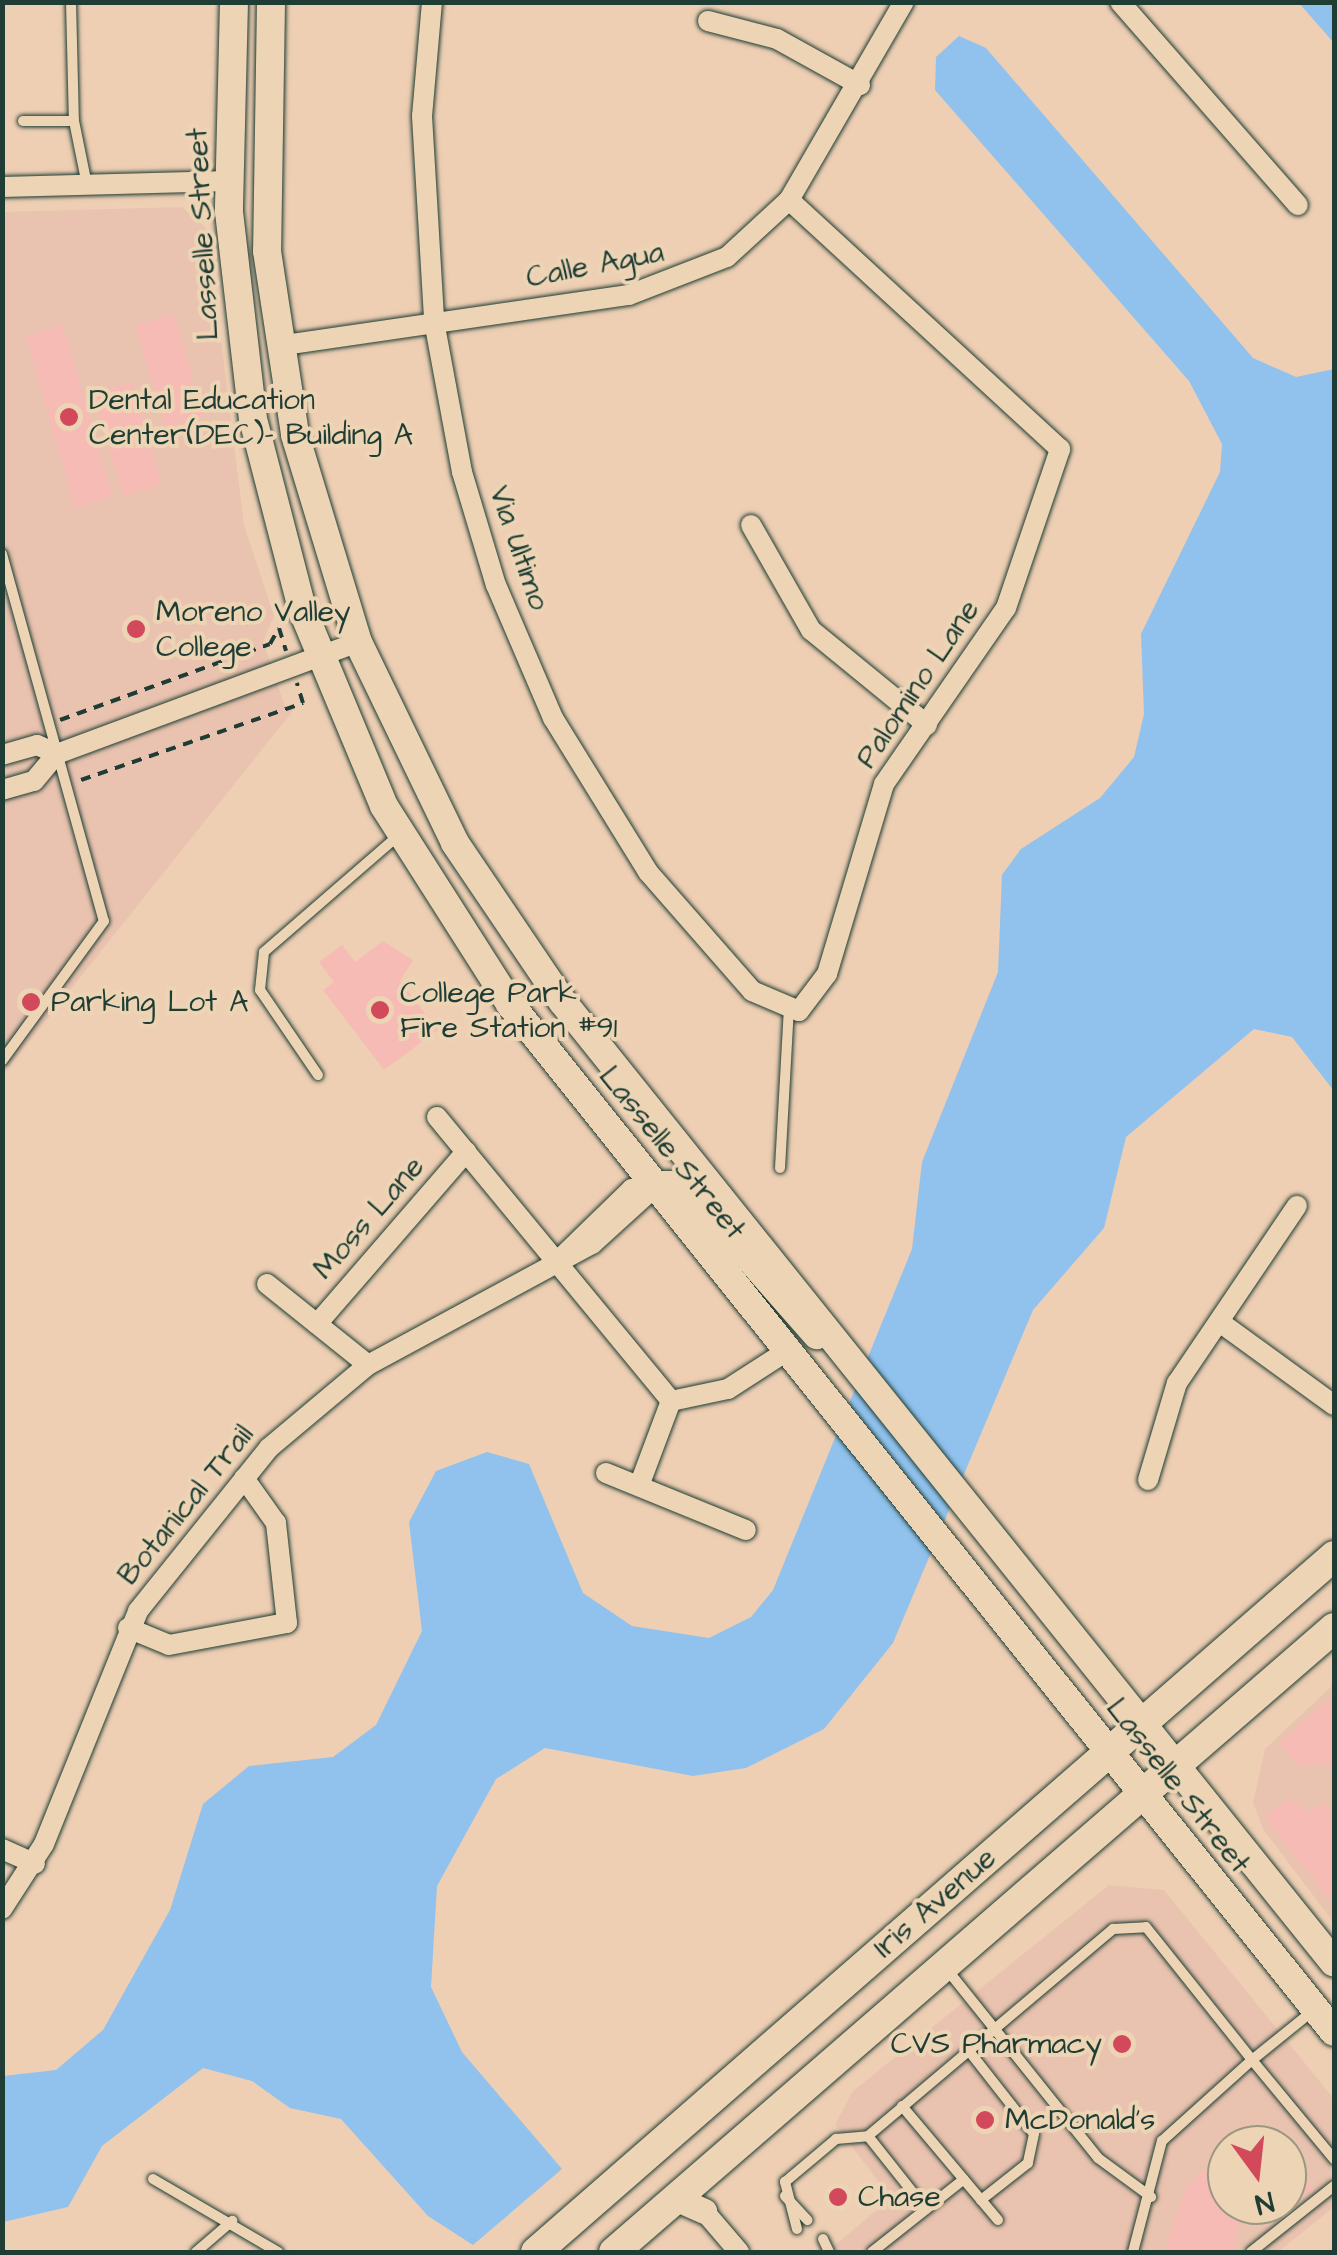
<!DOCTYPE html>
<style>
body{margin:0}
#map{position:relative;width:1337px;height:2255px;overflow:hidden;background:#eecfb4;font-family:"Architects Daughter",sans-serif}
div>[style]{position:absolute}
.built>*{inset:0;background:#e9c3af}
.water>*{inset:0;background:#90c2ed}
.building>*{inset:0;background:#f7bbb5;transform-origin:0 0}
.path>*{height:4px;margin-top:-2px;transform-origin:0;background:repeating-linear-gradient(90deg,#1f3d34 0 10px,transparent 0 18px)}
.roads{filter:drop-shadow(0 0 2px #1f3d34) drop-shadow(0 0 2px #1f3d34)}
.service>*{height:10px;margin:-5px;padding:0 5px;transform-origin:5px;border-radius:5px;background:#ecd4b4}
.minor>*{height:20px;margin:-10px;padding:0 10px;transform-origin:10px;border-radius:10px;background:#ecd4b4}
.tertiary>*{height:25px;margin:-12.5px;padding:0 12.5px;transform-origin:12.5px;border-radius:12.5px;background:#ecd4b4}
.secondary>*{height:28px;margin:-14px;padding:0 14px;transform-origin:14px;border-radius:14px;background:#ecd4b4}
.primary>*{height:30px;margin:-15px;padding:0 15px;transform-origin:15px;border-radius:15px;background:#ecd4b4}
.dots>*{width:28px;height:28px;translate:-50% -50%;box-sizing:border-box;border:5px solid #ecd4b4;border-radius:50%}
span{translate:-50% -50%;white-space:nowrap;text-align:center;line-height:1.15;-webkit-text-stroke:8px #ecd4b4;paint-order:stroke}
.street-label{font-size:30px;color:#1f3d34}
.poi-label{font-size:30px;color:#1f3d34}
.left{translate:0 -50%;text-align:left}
.right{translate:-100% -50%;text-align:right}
.frame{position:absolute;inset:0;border:5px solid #1f3d34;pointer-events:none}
.north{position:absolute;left:1207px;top:2125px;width:100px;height:100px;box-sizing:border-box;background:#ecd4b4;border:2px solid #9a9881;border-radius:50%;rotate:165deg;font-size:28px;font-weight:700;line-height:40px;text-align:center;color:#1f3d34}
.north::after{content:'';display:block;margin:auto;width:35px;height:45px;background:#d1495b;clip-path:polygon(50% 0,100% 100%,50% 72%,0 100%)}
</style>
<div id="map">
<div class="built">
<i style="clip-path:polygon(182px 207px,207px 229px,244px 525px,274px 616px,263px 641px,286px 710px,296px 707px,3px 1074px,3px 212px)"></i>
<i style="clip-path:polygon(1334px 1684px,1334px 1923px,1263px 1829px,1253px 1803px,1265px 1749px)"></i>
<i style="clip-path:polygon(evenodd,1109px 1885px,1164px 1890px,1334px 2099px,1334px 2207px,1278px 2252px,827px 2252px,891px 2198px,835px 2124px,853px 2091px,1109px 1885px,1227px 2145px,1287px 2145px,1287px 2205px,1227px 2205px,1227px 2145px)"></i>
</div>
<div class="water">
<i style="clip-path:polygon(1299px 3px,1334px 3px,1334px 43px)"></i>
<i style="clip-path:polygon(959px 36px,986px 48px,1253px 358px,1296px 377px,1334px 369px,1334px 1091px,1292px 1037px,1254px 1029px,1126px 1137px,1104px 1228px,1033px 1310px,893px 1643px,824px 1729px,746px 1768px,693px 1776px,545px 1748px,496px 1779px,437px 1886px,431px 1987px,462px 2052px,562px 2169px,473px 2245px,428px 2216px,341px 2119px,290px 2108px,252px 2081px,203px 2068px,102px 2146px,68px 2207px,3px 2222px,3px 2076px,56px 2070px,103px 2030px,170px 1910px,203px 1804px,249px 1766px,333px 1757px,376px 1725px,422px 1631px,409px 1522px,436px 1471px,487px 1452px,529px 1464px,583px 1593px,632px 1626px,709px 1638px,751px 1617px,773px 1590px,912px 1249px,922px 1162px,998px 972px,1002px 875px,1021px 849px,1100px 798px,1134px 757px,1144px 714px,1141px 634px,1220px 472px,1222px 444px,1189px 381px,935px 90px,936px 57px)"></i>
</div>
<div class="building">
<i style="left:174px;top:314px;width:107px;height:40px;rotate:74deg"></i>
<i style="left:63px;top:325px;width:179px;height:39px;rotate:74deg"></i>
<i style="left:132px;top:382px;width:107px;height:40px;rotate:74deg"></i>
<i style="clip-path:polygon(383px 941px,413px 960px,400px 981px,438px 1030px,384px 1070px,323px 990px,334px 982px,319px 962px,342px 945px,355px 962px)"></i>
<i style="clip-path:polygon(1334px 1694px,1334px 1763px,1297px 1765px,1279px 1743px)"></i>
<i style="clip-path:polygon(1289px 1799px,1308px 1811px,1325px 1804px,1334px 1816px,1334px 1905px,1265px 1817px)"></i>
<i style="clip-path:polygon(1262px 2125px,1278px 2145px,1237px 2145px)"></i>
<i style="clip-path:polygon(1227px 2153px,1227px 2205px,1287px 2205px,1287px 2156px,1313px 2189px,1269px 2225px,1257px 2210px,1239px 2225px,1233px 2252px,1164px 2252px,1187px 2185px)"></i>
</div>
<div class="path">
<i style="left:60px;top:720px;width:223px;rotate:-19.9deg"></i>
<i style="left:270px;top:644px;width:18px;rotate:-61deg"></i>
<i style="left:279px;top:628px;width:24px;rotate:73deg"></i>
<i style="left:81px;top:780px;width:235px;rotate:-19.1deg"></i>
<i style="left:303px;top:703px;width:21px;rotate:-107deg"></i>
</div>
<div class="roads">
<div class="service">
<i style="left:71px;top:2px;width:119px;rotate:88.6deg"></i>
<i style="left:74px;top:121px;width:65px;rotate:78.5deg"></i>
<i style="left:23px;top:121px;width:51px"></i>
<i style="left:2px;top:554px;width:381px;rotate:74.5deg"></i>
<i style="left:104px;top:921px;width:173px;rotate:126.1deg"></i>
<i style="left:318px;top:1075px;width:103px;rotate:-124.3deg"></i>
<i style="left:260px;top:990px;width:38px;rotate:-84deg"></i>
<i style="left:264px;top:952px;width:179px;rotate:-40.9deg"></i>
<i style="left:780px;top:1168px;width:159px;rotate:-86.8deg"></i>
<i style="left:945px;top:1967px;width:245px;rotate:51.3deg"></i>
<i style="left:1098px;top:2158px;width:66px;rotate:36.3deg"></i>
<i style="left:969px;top:2051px;width:105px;rotate:51.9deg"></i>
<i style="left:1034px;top:2134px;width:30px;rotate:102deg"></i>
<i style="left:1028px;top:2163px;width:60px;rotate:141.8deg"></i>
<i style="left:902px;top:2106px;width:149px;rotate:49.9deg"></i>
<i style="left:153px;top:2179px;width:145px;rotate:30.3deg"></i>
<i style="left:785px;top:2196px;width:33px;rotate:47deg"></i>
<i style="left:926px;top:2209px;width:93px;rotate:-128.5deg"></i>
<i style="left:868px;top:2136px;width:321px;rotate:-40.2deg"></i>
<i style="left:1113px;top:1929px;width:33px;rotate:-3deg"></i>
<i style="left:1146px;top:1927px;width:170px;rotate:51.4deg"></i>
<i style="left:1252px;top:2060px;width:81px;rotate:-39deg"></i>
<i style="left:797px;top:2229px;width:49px;rotate:-104.3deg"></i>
<i style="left:785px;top:2182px;width:67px;rotate:-40.1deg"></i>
<i style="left:836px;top:2139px;width:32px;rotate:-5deg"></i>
<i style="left:823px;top:2239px;width:14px;rotate:65deg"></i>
<i style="left:196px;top:2252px;width:48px;rotate:-40.7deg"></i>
<i style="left:872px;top:2252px;width:117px;rotate:-38.4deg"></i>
<i style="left:1133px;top:2252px;width:115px;rotate:-75.4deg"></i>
<i style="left:1162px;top:2141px;width:121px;rotate:-42deg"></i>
<i style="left:1252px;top:2060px;width:129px;rotate:50.4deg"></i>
<i style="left:1251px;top:2252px;width:106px;rotate:-38.5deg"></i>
</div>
<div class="minor">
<i style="left:432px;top:2px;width:114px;rotate:95deg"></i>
<i style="left:422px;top:116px;width:205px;rotate:86.6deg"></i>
<i style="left:434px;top:321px;width:154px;rotate:79.5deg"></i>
<i style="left:462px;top:472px;width:118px;rotate:73.3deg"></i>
<i style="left:496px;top:585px;width:145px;rotate:66.8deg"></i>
<i style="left:553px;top:718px;width:181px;rotate:58.3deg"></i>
<i style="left:648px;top:872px;width:158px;rotate:48.8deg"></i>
<i style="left:752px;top:991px;width:51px;rotate:23.1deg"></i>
<i style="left:799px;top:1011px;width:46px;rotate:-52.9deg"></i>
<i style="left:827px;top:974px;width:198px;rotate:-73.3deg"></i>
<i style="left:884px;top:784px;width:214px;rotate:-55.3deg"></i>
<i style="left:1006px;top:608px;width:168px;rotate:-71.2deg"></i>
<i style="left:1060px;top:449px;width:368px;rotate:-137.4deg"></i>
<i style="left:1120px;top:2px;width:270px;rotate:48.8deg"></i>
<i style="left:708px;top:21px;width:71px;rotate:14.6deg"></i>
<i style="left:777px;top:39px;width:95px;rotate:29deg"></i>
<i style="left:2px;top:187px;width:227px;rotate:-1.5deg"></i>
<i style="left:278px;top:346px;width:355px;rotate:-8.3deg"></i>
<i style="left:629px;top:295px;width:105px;rotate:-21.2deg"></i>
<i style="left:727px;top:257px;width:84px;rotate:-42.6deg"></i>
<i style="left:789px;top:200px;width:229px;rotate:-59.9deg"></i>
<i style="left:751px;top:525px;width:121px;rotate:60.3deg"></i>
<i style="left:811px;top:630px;width:150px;rotate:39.3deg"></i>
<i style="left:2px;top:755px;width:36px;rotate:-16deg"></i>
<i style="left:37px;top:745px;width:22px;rotate:24deg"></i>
<i style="left:2px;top:790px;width:33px;rotate:-16deg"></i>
<i style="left:34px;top:781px;width:35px;rotate:-50deg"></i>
<i style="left:57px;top:754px;width:321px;rotate:-20.4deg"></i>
<i style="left:437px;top:1117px;width:368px;rotate:50.5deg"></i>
<i style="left:671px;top:1401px;width:58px;rotate:-11.9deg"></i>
<i style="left:728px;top:1389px;width:74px;rotate:-32.8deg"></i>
<i style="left:561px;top:1258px;width:99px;rotate:-44.2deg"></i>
<i style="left:632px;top:1189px;width:25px;rotate:-9deg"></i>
<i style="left:267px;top:1284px;width:129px;rotate:38.7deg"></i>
<i style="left:1221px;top:1323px;width:140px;rotate:36deg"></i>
<i style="left:317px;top:1324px;width:228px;rotate:-49.1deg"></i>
<i style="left:606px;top:1473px;width:151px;rotate:22.2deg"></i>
<i style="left:1148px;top:1480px;width:101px;rotate:-73.4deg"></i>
<i style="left:1177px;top:1383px;width:214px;rotate:-55.9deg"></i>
<i style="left:639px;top:1486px;width:91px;rotate:-69.4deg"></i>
<i style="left:128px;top:1628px;width:44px;rotate:22.5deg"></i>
<i style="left:169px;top:1645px;width:120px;rotate:-10.6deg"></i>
<i style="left:287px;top:1623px;width:101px;rotate:-96.3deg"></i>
<i style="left:276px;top:1523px;width:55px;rotate:-125.4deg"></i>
<i style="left:2px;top:1849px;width:36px;rotate:24deg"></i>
<i style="left:2px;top:1909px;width:77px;rotate:-57.1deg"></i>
<i style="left:44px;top:1844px;width:251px;rotate:-68deg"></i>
<i style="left:138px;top:1611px;width:209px;rotate:-51.2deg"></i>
<i style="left:269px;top:1448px;width:129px;rotate:-40deg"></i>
<i style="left:368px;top:1365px;width:255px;rotate:-28.4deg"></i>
<i style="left:592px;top:1244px;width:88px;rotate:-42.2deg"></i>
<i style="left:704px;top:2211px;width:54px;rotate:49.5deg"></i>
</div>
<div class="tertiary">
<i style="left:675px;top:2198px;width:32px;rotate:24deg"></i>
</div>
<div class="secondary">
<i style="left:234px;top:2px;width:210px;rotate:91.4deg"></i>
<i style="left:229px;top:212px;width:208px;rotate:83.4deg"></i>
<i style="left:253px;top:419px;width:196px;rotate:75.5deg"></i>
<i style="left:302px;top:609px;width:213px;rotate:67.4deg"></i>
<i style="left:384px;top:806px;width:235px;rotate:57.5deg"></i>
<i style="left:510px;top:1004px;width:1317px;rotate:51.29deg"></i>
<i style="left:271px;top:2px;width:249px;rotate:90.9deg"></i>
<i style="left:267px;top:251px;width:186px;rotate:81.3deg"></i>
<i style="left:295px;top:435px;width:216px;rotate:73.1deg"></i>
<i style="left:358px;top:642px;width:223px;rotate:64.2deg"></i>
<i style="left:455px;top:843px;width:191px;rotate:55.9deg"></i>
<i style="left:562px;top:1001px;width:1233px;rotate:51.25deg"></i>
<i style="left:657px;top:1185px;width:28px"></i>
<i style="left:685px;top:1185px;width:200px;rotate:48.7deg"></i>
</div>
<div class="primary">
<i style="left:536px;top:2252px;width:1059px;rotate:-41.09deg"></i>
<i style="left:614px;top:2252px;width:953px;rotate:-40.91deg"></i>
</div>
</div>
<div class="dots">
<i style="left:69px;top:417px;background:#d1495b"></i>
<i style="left:136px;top:629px;background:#d1495b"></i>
<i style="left:31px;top:1002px;background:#d1495b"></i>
<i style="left:380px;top:1010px;background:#d1495b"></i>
<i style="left:1122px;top:2044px;background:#d1495b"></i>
<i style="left:985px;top:2120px;background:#d1495b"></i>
<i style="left:838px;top:2197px;background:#d1495b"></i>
</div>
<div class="street-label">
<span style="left:203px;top:234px;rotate:-93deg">Lasselle Street</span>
<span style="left:595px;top:265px;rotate:-11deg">Calle Agua</span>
<span style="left:519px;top:548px;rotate:71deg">Via Ultimo</span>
<span style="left:918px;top:684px;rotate:-56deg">Palomino Lane</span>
<span style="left:672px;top:1153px;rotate:51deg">Lasselle Street</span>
<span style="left:369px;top:1218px;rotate:-49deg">Moss Lane</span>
<span style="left:186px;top:1505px;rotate:-51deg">Botanical Trail</span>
<span style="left:1178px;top:1786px;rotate:52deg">Lasselle Street</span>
<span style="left:935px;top:1903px;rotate:-41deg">Iris Avenue</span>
</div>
<div class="poi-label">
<span class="left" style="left:89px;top:417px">Dental Education<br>Center(DEC)- Building A</span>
<span class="left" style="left:156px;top:629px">Moreno Valley<br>College</span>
<span class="left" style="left:400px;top:1010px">College Park<br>Fire Station #91</span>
<span class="left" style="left:51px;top:1002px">Parking Lot A</span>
<span class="right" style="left:1102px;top:2044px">CVS Pharmacy</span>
<span class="left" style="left:1005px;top:2120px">McDonald's</span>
<span class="left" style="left:858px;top:2197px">Chase</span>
</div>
<div class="frame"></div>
<div class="north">N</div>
</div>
